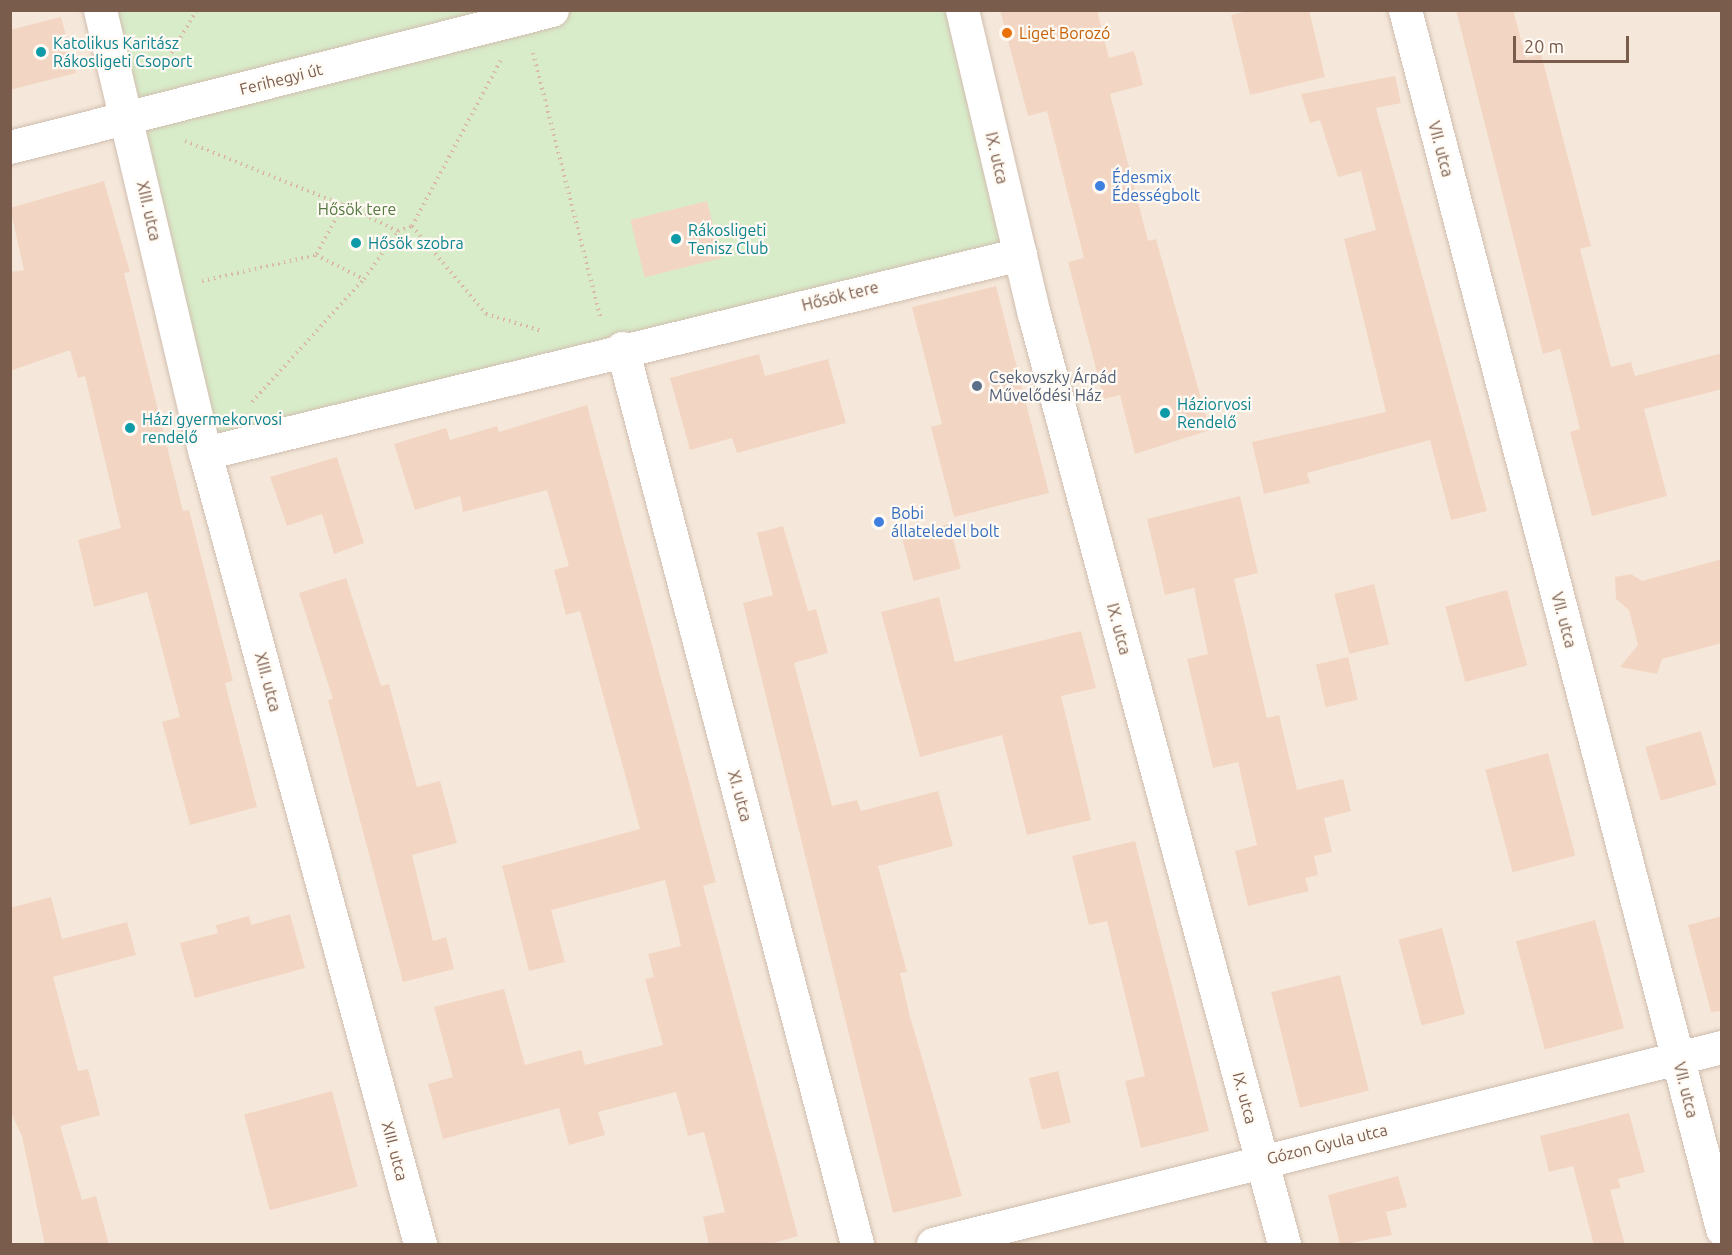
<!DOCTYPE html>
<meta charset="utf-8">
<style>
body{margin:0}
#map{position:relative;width:1732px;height:1255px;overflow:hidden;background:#fdf6ec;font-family:Ubuntu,sans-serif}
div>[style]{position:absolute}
.residential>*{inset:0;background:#f5e8da;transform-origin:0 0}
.green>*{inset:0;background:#d8ecc9}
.building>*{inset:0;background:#f3d5c3;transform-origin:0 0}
.path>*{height:4px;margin-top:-2px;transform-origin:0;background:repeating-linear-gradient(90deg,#d9b8a5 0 1.5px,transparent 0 6px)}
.roads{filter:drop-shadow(0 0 2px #d1beb0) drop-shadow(0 0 2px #d1beb0)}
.minor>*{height:33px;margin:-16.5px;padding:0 16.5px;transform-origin:16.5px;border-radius:16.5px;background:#fff}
.dots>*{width:16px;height:16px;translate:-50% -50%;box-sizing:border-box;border:3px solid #fffaf3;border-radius:50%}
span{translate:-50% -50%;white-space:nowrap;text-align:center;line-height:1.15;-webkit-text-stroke:4.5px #fffaf3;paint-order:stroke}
.food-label{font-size:16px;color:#c56008}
.left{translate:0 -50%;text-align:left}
.culture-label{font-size:16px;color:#0d838f}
.street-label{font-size:16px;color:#7a5c4d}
.shop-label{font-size:16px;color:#366cbe}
.park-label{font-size:16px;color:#537a41}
.service-label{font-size:16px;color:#4e5e75}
.frame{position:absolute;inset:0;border:12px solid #7a5c4d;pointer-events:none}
.scale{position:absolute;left:1513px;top:36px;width:116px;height:27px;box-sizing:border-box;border:3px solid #7a5c4d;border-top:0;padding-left:8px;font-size:18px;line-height:21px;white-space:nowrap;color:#7a5c4d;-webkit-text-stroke:4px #fffaf3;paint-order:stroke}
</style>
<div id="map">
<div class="residential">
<i style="left:11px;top:11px;width:1710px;height:1233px"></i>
</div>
<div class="green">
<i style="clip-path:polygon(100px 11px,962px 11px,1020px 254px,205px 453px)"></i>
</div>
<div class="building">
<i style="clip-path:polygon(1000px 10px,1097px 10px,1109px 58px,1134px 51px,1143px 85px,1110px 94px,1148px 241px,1156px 239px,1210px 430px,1135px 454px,1120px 395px,1104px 399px,1068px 262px,1084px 258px,1047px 111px,1028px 116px)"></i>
<i style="clip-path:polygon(1252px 10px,1309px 10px,1325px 77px,1250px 95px,1231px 15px)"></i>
<i style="clip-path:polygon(1456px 10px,1513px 10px,1526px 58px,1541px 54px,1591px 246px,1580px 249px,1611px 367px,1631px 362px,1635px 376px,1722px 353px,1722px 389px,1644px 409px,1667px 496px,1592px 516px,1570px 432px,1580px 429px,1560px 349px,1543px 354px)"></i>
<i style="clip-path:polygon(61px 17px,76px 73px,10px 90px,10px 30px)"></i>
<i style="clip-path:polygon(1395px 76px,1401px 103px,1376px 108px,1487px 511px,1451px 520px,1430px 440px,1307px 473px,1310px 483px,1264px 494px,1252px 442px,1386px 412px,1344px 239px,1376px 230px,1361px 171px,1338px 177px,1320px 120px,1310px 123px,1301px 94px)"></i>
<i style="clip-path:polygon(104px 181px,130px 272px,124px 273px,183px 511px,189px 510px,233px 681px,225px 683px,257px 807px,190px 825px,162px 722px,180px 717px,147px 592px,94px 607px,78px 540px,121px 528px,85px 376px,78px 378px,70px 350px,10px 371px,10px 272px,24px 270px,10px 208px)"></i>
<i style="left:707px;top:201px;width:59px;height:79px;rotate:76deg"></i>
<i style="clip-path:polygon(996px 286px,1049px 493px,954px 517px,931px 427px,942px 424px,912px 307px)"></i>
<i style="clip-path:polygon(759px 354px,765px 376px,828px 359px,846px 423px,737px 453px,732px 438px,690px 450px,670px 378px)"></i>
<i style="clip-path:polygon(587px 405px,716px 882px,703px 886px,798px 1236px,767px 1245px,709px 1245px,703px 1217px,725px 1212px,704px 1132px,688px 1136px,676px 1092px,598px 1112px,605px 1135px,569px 1145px,559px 1108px,443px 1139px,428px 1084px,453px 1077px,434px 1007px,504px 989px,525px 1065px,581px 1050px,585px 1065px,663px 1045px,645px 979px,654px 977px,648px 954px,681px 946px,665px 880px,551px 910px,565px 962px,529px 971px,502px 866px,640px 829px,580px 611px,566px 615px,554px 570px,569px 566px,547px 490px,463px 512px,460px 496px,415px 510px,394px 444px,446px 428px,450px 440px,497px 426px,499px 432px)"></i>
<i style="clip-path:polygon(337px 457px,364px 543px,334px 554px,322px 514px,287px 526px,270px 477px)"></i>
<i style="clip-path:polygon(1240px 496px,1258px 573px,1234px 579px,1267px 718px,1279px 715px,1297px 790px,1343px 779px,1351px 811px,1324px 818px,1332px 852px,1314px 856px,1318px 875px,1305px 878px,1309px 891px,1248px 906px,1235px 851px,1257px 845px,1238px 762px,1213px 768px,1187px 659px,1208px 654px,1194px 588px,1165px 595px,1147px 519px)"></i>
<i style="left:949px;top:524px;width:46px;height:49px;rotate:75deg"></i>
<i style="clip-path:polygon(783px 526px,808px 611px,816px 609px,828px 653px,794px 663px,832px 806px,857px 800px,861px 811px,938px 791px,953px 846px,878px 866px,907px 972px,900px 973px,909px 1013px,962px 1196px,893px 1213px,743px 603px,773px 595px,757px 533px)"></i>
<i style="clip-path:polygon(1722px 559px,1722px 643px,1662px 659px,1657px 674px,1620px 667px,1638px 645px,1629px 610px,1616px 599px,1615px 577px,1631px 574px,1642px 581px)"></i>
<i style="clip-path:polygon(346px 578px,381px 686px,389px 684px,417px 787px,440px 781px,457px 843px,412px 855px,433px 941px,446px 937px,454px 969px,403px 982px,328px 700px,333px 699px,299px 593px)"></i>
<i style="left:1374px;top:584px;width:62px;height:41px;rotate:76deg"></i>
<i style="left:1507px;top:590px;width:78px;height:64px;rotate:75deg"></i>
<i style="clip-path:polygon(939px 597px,955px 662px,1081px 631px,1096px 688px,1061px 696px,1091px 820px,1027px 835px,1002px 735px,920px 757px,881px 612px)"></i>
<i style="left:1348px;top:657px;width:44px;height:33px;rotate:77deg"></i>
<i style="left:1701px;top:731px;width:56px;height:58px;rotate:74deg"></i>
<i style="left:1548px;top:753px;width:106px;height:65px;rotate:75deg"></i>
<i style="clip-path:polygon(1135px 841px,1209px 1131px,1141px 1148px,1125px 1081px,1145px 1076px,1107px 921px,1089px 925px,1072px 856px)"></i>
<i style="clip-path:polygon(51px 897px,62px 939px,127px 922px,136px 955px,53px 977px,78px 1071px,88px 1069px,100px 1115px,60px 1126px,82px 1200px,96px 1196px,109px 1245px,45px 1245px,22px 1136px,10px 1111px,10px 908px)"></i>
<i style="clip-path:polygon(290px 914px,305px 968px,195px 998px,180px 943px,218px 933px,216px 925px,249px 916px,251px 925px)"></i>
<i style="clip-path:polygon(1722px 916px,1722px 1011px,1711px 1012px,1688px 925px)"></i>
<i style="left:1595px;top:920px;width:112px;height:82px;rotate:75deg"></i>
<i style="left:1442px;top:928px;width:89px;height:45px;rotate:75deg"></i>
<i style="left:1340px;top:975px;width:119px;height:71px;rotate:76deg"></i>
<i style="left:1058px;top:1071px;width:53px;height:30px;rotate:76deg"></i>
<i style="left:332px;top:1091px;width:99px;height:91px;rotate:75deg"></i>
<i style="clip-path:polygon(1629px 1113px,1645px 1172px,1618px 1179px,1621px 1188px,1610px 1190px,1625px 1245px,1594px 1245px,1573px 1166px,1549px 1172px,1540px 1136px)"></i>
<i style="clip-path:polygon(1398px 1176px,1407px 1207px,1386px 1212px,1392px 1235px,1340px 1245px,1328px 1195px)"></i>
</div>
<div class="path">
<i style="left:533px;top:53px;width:275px;rotate:75.7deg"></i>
<i style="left:165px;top:63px;width:62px;rotate:-58.9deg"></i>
<i style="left:185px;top:141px;width:170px;rotate:22.1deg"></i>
<i style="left:412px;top:226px;width:115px;rotate:49.9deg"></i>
<i style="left:486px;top:314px;width:59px;rotate:16.9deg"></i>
<i style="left:398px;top:231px;width:61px;rotate:-154.7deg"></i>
<i style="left:343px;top:205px;width:57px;rotate:118.4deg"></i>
<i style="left:316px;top:255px;width:54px;rotate:26.6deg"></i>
<i style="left:364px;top:279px;width:59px;rotate:-54.7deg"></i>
<i style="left:398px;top:231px;width:15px;rotate:-20deg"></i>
<i style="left:412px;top:226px;width:188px;rotate:-61.8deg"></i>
<i style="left:202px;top:281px;width:117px;rotate:-12.8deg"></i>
<i style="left:252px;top:402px;width:166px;rotate:-47.7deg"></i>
</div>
<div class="roads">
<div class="minor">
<i style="left:100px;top:10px;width:455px;rotate:76.7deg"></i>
<i style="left:205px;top:453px;width:820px;rotate:74.79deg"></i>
<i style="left:962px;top:10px;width:312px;rotate:76.7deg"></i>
<i style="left:1034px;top:314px;width:963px;rotate:74.95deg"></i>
<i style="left:1405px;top:10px;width:1260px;rotate:75.42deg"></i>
<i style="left:10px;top:147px;width:559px;rotate:-14.19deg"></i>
<i style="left:622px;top:348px;width:926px;rotate:75.3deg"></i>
<i style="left:205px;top:453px;width:839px;rotate:-13.72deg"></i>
<i style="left:933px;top:1244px;width:813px;rotate:-14.02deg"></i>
</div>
</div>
<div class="dots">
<i style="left:1007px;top:33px;background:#e8710a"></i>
<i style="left:41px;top:52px;background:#0f9aa8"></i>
<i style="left:1100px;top:186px;background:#3f7fe0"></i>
<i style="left:676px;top:239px;background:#0f9aa8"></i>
<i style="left:356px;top:243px;background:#0f9aa8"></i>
<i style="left:977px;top:386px;background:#5c6f8a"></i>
<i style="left:1165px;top:413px;background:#0f9aa8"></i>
<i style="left:130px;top:428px;background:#0f9aa8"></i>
<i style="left:879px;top:522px;background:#3f7fe0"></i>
</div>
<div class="food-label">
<span class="left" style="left:1019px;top:33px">Liget Borozó</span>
</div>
<div class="culture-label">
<span class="left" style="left:53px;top:52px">Katolikus Karitász<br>Rákosligeti Csoport</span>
<span class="left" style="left:688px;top:239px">Rákosligeti<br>Tenisz Club</span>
<span class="left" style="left:368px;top:243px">Hősök szobra</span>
<span class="left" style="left:1177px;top:413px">Háziorvosi<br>Rendelő</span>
<span class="left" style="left:142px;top:428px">Házi gyermekorvosi<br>rendelő</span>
</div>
<div class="street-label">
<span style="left:281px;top:79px;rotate:-14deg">Ferihegyi út</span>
<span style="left:1441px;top:149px;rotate:75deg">VII. utca</span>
<span style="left:997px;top:158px;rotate:77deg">IX. utca</span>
<span style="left:149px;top:211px;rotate:77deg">XIII. utca</span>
<span style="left:840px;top:296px;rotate:-14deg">Hősök tere</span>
<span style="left:1564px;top:620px;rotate:75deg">VII. utca</span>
<span style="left:1119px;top:629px;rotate:75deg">IX. utca</span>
<span style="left:268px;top:682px;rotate:75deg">XIII. utca</span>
<span style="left:740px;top:796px;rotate:75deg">XI. utca</span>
<span style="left:1686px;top:1090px;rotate:76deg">VII. utca</span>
<span style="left:1245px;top:1098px;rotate:75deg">IX. utca</span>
<span style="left:1327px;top:1144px;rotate:-14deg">Gózon Gyula utca</span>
<span style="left:395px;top:1151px;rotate:75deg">XIII. utca</span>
</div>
<div class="shop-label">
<span class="left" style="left:1112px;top:186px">Édesmix<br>Édességbolt</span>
<span class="left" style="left:891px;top:522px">Bobi<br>állateledel bolt</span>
</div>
<div class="park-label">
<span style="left:357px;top:209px">Hősök tere</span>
</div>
<div class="service-label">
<span class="left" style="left:989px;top:386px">Csekovszky Árpád<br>Művelődési Ház</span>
</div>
<div class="frame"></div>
<div class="scale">20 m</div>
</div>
